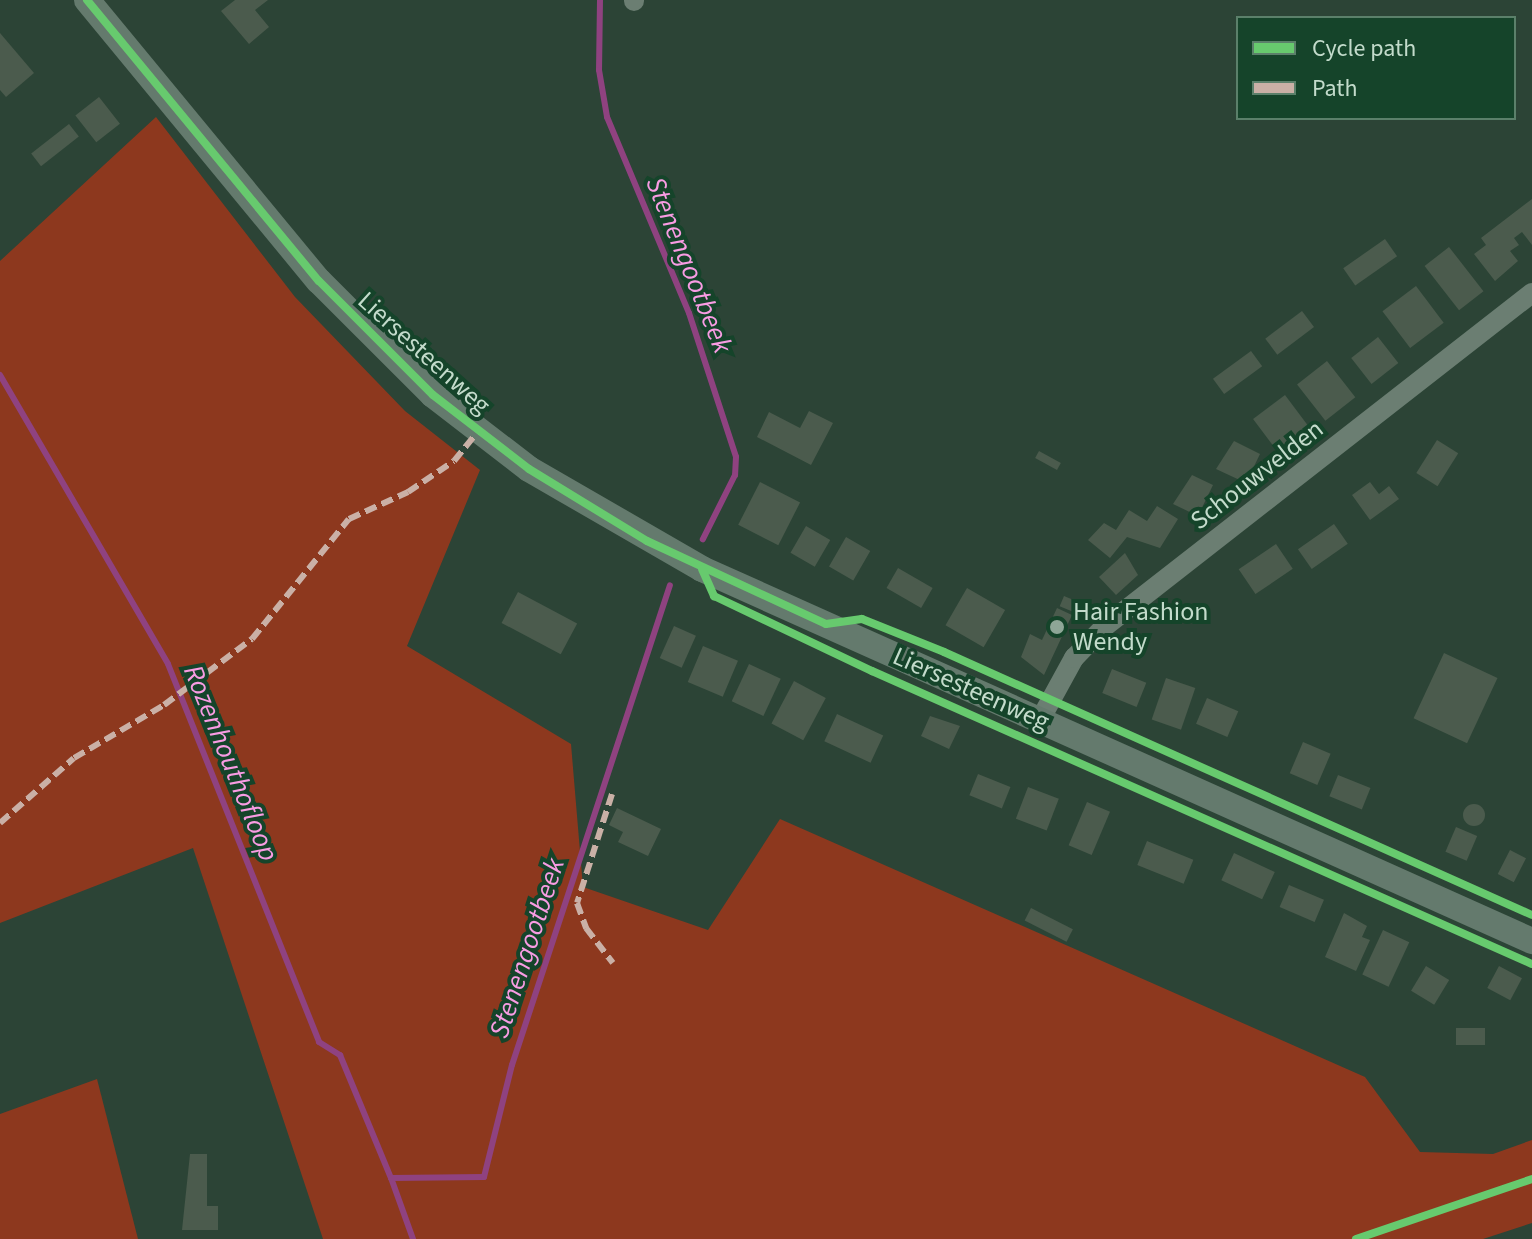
<!DOCTYPE html>
<style>
body{margin:0}
#map{position:relative;width:1532px;height:1239px;overflow:hidden;background:#2c4436;font-family:"Source Sans 3",sans-serif}
div>[style]{position:absolute}
.green>*{inset:0;background:#8d381e}
.stream>*{height:6px;margin:-3px;padding:0 3px;transform-origin:3px;border-radius:3px;background:#8f4280}
.building>*{inset:0;background:#4b5b4d;transform-origin:0 0}
.round{border-radius:50%}
.minor>*{height:20px;margin:-10px;padding:0 10px;transform-origin:10px;border-radius:10px;background:#6b7e72}
.major>*{height:26px;margin:-13px;padding:0 13px;transform-origin:13px;border-radius:13px;background:#647a6d}
.quiet>*{height:6px;margin-top:-3px;transform-origin:0;background:repeating-linear-gradient(90deg,#cab0a6 0 12px,transparent 0 18px)}
.cycleway>*{height:8px;margin:-4px;padding:0 4px;transform-origin:4px;border-radius:4px;background:#67ca6e}
.dots>*{width:22px;height:22px;translate:-50% -50%;box-sizing:border-box;border:4px solid #15442a;border-radius:50%}
span{translate:-50% -50%;white-space:nowrap;text-align:center;line-height:1.15;-webkit-text-stroke:8px #15442a;paint-order:stroke}
.street-label{font-size:26px;color:#c3dbcb}
.poi-label{font-size:26px;color:#c3dbcb}
.left{translate:0 -50%;text-align:left}
.water-label{font-size:28px;color:#f89ce3;font-style:italic}
.legend{position:absolute;left:1236px;top:16px;width:280px;height:104px;box-sizing:border-box;background:#15442a;border:2px solid #5b806a;margin:0;padding:10px 14px;list-style:none;font-size:24px;color:#c3dbcb}
.legend li{display:flex;align-items:center;gap:16px;height:40px}
.legend b{width:40px;border:2px solid #5b806a}
</style>
<div id="map">
<div class="green">
<i style="clip-path:polygon(156px 117px,295px 297px,405px 411px,480px 470px,407px 646px,571px 744px,583px 887px,708px 930px,780px 819px,1365px 1077px,1420px 1152px,1493px 1154px,1532px 1140px,1532px 1223px,1483px 1239px,323px 1239px,193px 848px,0 923px,0 261px)"></i>
<i style="clip-path:polygon(97px 1079px,138px 1239px,0 1239px,0 1114px)"></i>
</div>
<div class="stream">
<i style="left:600px;top:0;width:70px;rotate:90.8deg"></i>
<i style="left:599px;top:70px;width:48px;rotate:80.3deg"></i>
<i style="left:607px;top:117px;width:212px;rotate:67.3deg"></i>
<i style="left:689px;top:313px;width:151px;rotate:71.9deg"></i>
<i style="left:736px;top:457px;width:18px;rotate:93deg"></i>
<i style="left:735px;top:475px;width:72px;rotate:116.6deg"></i>
<i style="left:0;top:375px;width:334px;rotate:59.8deg"></i>
<i style="left:168px;top:664px;width:407px;rotate:68.2deg"></i>
<i style="left:319px;top:1042px;width:25px;rotate:32deg"></i>
<i style="left:340px;top:1055px;width:133px;rotate:67.5deg"></i>
<i style="left:413px;top:1239px;width:65px;rotate:-109.8deg"></i>
<i style="left:391px;top:1178px;width:93px;rotate:-0.6deg"></i>
<i style="left:484px;top:1177px;width:115px;rotate:-76deg"></i>
<i style="left:512px;top:1065px;width:505px;rotate:-71.78deg"></i>
</div>
<div class="building">
<i style="clip-path:polygon(235px 0,268px 0,255px 10px,269px 27px,249px 44px,221px 11px)"></i>
<i style="clip-path:polygon(0 33px,34px 73px,6px 97px,0 90px)"></i>
<i style="left:99px;top:97px;width:34px;height:30px;rotate:52deg"></i>
<i style="left:69px;top:124px;width:16px;height:48px;rotate:52deg"></i>
<i style="clip-path:polygon(1532px 199px,1532px 245px,1522px 232px,1514px 238px,1519px 245px,1510px 251px,1518px 261px,1495px 281px,1474px 254px,1486px 245px,1481px 238px)"></i>
<i style="left:1385px;top:239px;width:21px;height:51px;rotate:55deg"></i>
<i style="left:1449px;top:247px;width:56px;height:31px;rotate:52deg"></i>
<i style="left:1416px;top:286px;width:46px;height:42px;rotate:53deg"></i>
<i style="left:1302px;top:311px;width:20px;height:46px;rotate:53deg"></i>
<i style="left:1378px;top:337px;width:33px;height:34px;rotate:52deg"></i>
<i style="left:1251px;top:351px;width:19px;height:47px;rotate:54deg"></i>
<i style="left:1327px;top:361px;width:46px;height:38px;rotate:52deg"></i>
<i style="left:1285px;top:395px;width:44px;height:40px;rotate:53deg"></i>
<i style="clip-path:polygon(809px 411px,833px 423px,811px 465px,757px 437px,769px 412px,800px 428px)"></i>
<i style="left:1437px;top:440px;width:25px;height:39px;rotate:32deg"></i>
<i style="clip-path:polygon(1234px 441px,1260px 454px,1246px 483px,1216px 469px)"></i>
<i style="left:1039px;top:451px;width:25px;height:8px;rotate:29deg"></i>
<i style="clip-path:polygon(1192px 475px,1213px 485px,1198px 516px,1173px 504px)"></i>
<i style="left:760px;top:482px;width:45px;height:48px;rotate:27deg"></i>
<i style="clip-path:polygon(1370px 482px,1379px 494px,1389px 486px,1399px 499px,1370px 520px,1352px 495px)"></i>
<i style="clip-path:polygon(1157px 506px,1178px 519px,1160px 548px,1127px 537px,1110px 558px,1088px 540px,1104px 523px,1116px 530px,1129px 510px,1147px 521px)"></i>
<i style="left:1334px;top:524px;width:24px;height:44px;rotate:55deg"></i>
<i style="left:806px;top:526px;width:28px;height:31px;rotate:30deg"></i>
<i style="left:846px;top:537px;width:28px;height:34px;rotate:30deg"></i>
<i style="left:1276px;top:544px;width:30px;height:45px;rotate:56deg"></i>
<i style="clip-path:polygon(1125px 553px,1138px 575px,1116px 595px,1099px 577px)"></i>
<i style="left:898px;top:568px;width:40px;height:23px;rotate:30deg"></i>
<i style="left:967px;top:588px;width:44px;height:43px;rotate:30deg"></i>
<i style="left:518px;top:592px;width:67px;height:35px;rotate:28deg"></i>
<i style="left:1064px;top:596px;width:15px;height:11px;rotate:23deg"></i>
<i style="clip-path:polygon(1057px 608px,1072px 615px,1044px 675px,1021px 657px,1030px 634px,1042px 640px)"></i>
<i style="left:674px;top:626px;width:24px;height:35px;rotate:24deg"></i>
<i style="left:703px;top:646px;width:38px;height:39px;rotate:23deg"></i>
<i style="left:1444px;top:653px;width:59px;height:72px;rotate:25deg"></i>
<i style="left:749px;top:664px;width:35px;height:41px;rotate:25deg"></i>
<i style="left:1112px;top:669px;width:37px;height:26px;rotate:22deg"></i>
<i style="left:1166px;top:678px;width:31px;height:44px;rotate:19deg"></i>
<i style="left:794px;top:681px;width:36px;height:48px;rotate:28deg"></i>
<i style="left:1207px;top:698px;width:34px;height:28px;rotate:23deg"></i>
<i style="left:837px;top:714px;width:51px;height:30px;rotate:25deg"></i>
<i style="clip-path:polygon(930px 716px,960px 726px,949px 749px,921px 736px)"></i>
<i style="left:1303px;top:742px;width:30px;height:34px;rotate:23deg"></i>
<i style="left:978px;top:774px;width:35px;height:23px;rotate:22deg"></i>
<i style="left:1338px;top:775px;width:35px;height:23px;rotate:22deg"></i>
<i style="left:1028px;top:787px;width:33px;height:34px;rotate:21deg"></i>
<i style="left:1087px;top:802px;width:25px;height:47px;rotate:23deg"></i>
<i class="round" style="left:1463px;top:804px;width:22px;height:22px"></i>
<i style="clip-path:polygon(617px 808px,661px 829px,648px 856px,618px 842px,623px 832px,609px 825px)"></i>
<i style="left:1456px;top:827px;width:23px;height:27px;rotate:23deg"></i>
<i style="left:1147px;top:841px;width:50px;height:26px;rotate:22deg"></i>
<i style="left:1510px;top:850px;width:18px;height:27px;rotate:27deg"></i>
<i style="left:1234px;top:853px;width:45px;height:30px;rotate:25deg"></i>
<i style="left:1289px;top:885px;width:38px;height:24px;rotate:23deg"></i>
<i style="left:1031px;top:908px;width:47px;height:14px;rotate:27deg"></i>
<i style="clip-path:polygon(1344px 913px,1367px 926px,1362px 937px,1370px 940px,1356px 971px,1325px 957px)"></i>
<i style="left:1383px;top:930px;width:29px;height:49px;rotate:25deg"></i>
<i style="left:1426px;top:966px;width:27px;height:29px;rotate:31deg"></i>
<i style="left:1499px;top:966px;width:26px;height:25px;rotate:28deg"></i>
<i style="left:1456px;top:1028px;width:29px;height:17px"></i>
<i style="clip-path:polygon(190px 1154px,207px 1154px,207px 1206px,218px 1206px,218px 1230px,182px 1230px)"></i>
</div>
<div class="minor">
<i style="left:634px;top:1px;width:1px;rotate:-90deg"></i>
<i style="left:1040px;top:720px;width:71px;rotate:-61.3deg"></i>
<i style="left:1074px;top:658px;width:43px;rotate:-45.9deg"></i>
<i style="left:1104px;top:627px;width:543px;rotate:-37.97deg"></i>
</div>
<div class="major">
<i style="left:87px;top:0;width:364px;rotate:50.5deg"></i>
<i style="left:319px;top:281px;width:161px;rotate:45deg"></i>
<i style="left:433px;top:395px;width:121px;rotate:37.6deg"></i>
<i style="left:529px;top:469px;width:200px;rotate:30deg"></i>
<i style="left:702px;top:569px;width:910px;rotate:24.14deg"></i>
</div>
<div class="quiet">
<i style="left:612px;top:794px;width:114px;rotate:107.8deg"></i>
<i style="left:577px;top:903px;width:27px;rotate:70deg"></i>
<i style="left:586px;top:928px;width:44px;rotate:52.4deg"></i>
<i style="left:0;top:823px;width:98px;rotate:-41.3deg"></i>
<i style="left:74px;top:758px;width:104px;rotate:-30.5deg"></i>
<i style="left:164px;top:705px;width:110px;rotate:-36.9deg"></i>
<i style="left:252px;top:639px;width:154px;rotate:-51.1deg"></i>
<i style="left:349px;top:519px;width:65px;rotate:-24.6deg"></i>
<i style="left:408px;top:492px;width:55px;rotate:-34deg"></i>
<i style="left:454px;top:461px;width:40px;rotate:-51deg"></i>
</div>
<div class="cycleway">
<i style="left:87px;top:0;width:364px;rotate:50.5deg"></i>
<i style="left:319px;top:281px;width:161px;rotate:45deg"></i>
<i style="left:433px;top:395px;width:121px;rotate:37.6deg"></i>
<i style="left:529px;top:469px;width:138px;rotate:31.4deg"></i>
<i style="left:647px;top:541px;width:197px;rotate:24.9deg"></i>
<i style="left:826px;top:624px;width:36px;rotate:-8deg"></i>
<i style="left:862px;top:619px;width:88px;rotate:21.9deg"></i>
<i style="left:944px;top:652px;width:644px;rotate:24.1deg"></i>
<i style="left:702px;top:569px;width:30px;rotate:66deg"></i>
<i style="left:714px;top:596px;width:175px;rotate:25.4deg"></i>
<i style="left:872px;top:671px;width:722px;rotate:23.94deg"></i>
<i style="left:1356px;top:1239px;width:186px;rotate:-18.8deg"></i>
</div>
<div class="dots">
<i style="left:1057px;top:627px;background:#8ea697"></i>
</div>
<div class="street-label">
<span style="left:424px;top:353px;rotate:42deg">Liersesteenweg</span>
<span style="left:1257px;top:475px;rotate:-38deg">Schouwvelden</span>
<span style="left:971px;top:689px;rotate:24deg">Liersesteenweg</span>
</div>
<div class="poi-label">
<span class="left" style="left:1073px;top:627px">Hair Fashion<br>Wendy</span>
</div>
<div class="water-label">
<span style="left:689px;top:265px;rotate:68deg">Stenengootbeek</span>
<span style="left:231px;top:763px;rotate:68deg">Rozenhouthofloop</span>
<span style="left:527px;top:948px;rotate:-72deg">Stenengootbeek</span>
</div>
<ul class="legend">
<li><b style="height:10px;background:#67ca6e"></b>Cycle path</li>
<li><b style="height:10px;background:#cab0a6"></b>Path</li>
</ul>
</div>
